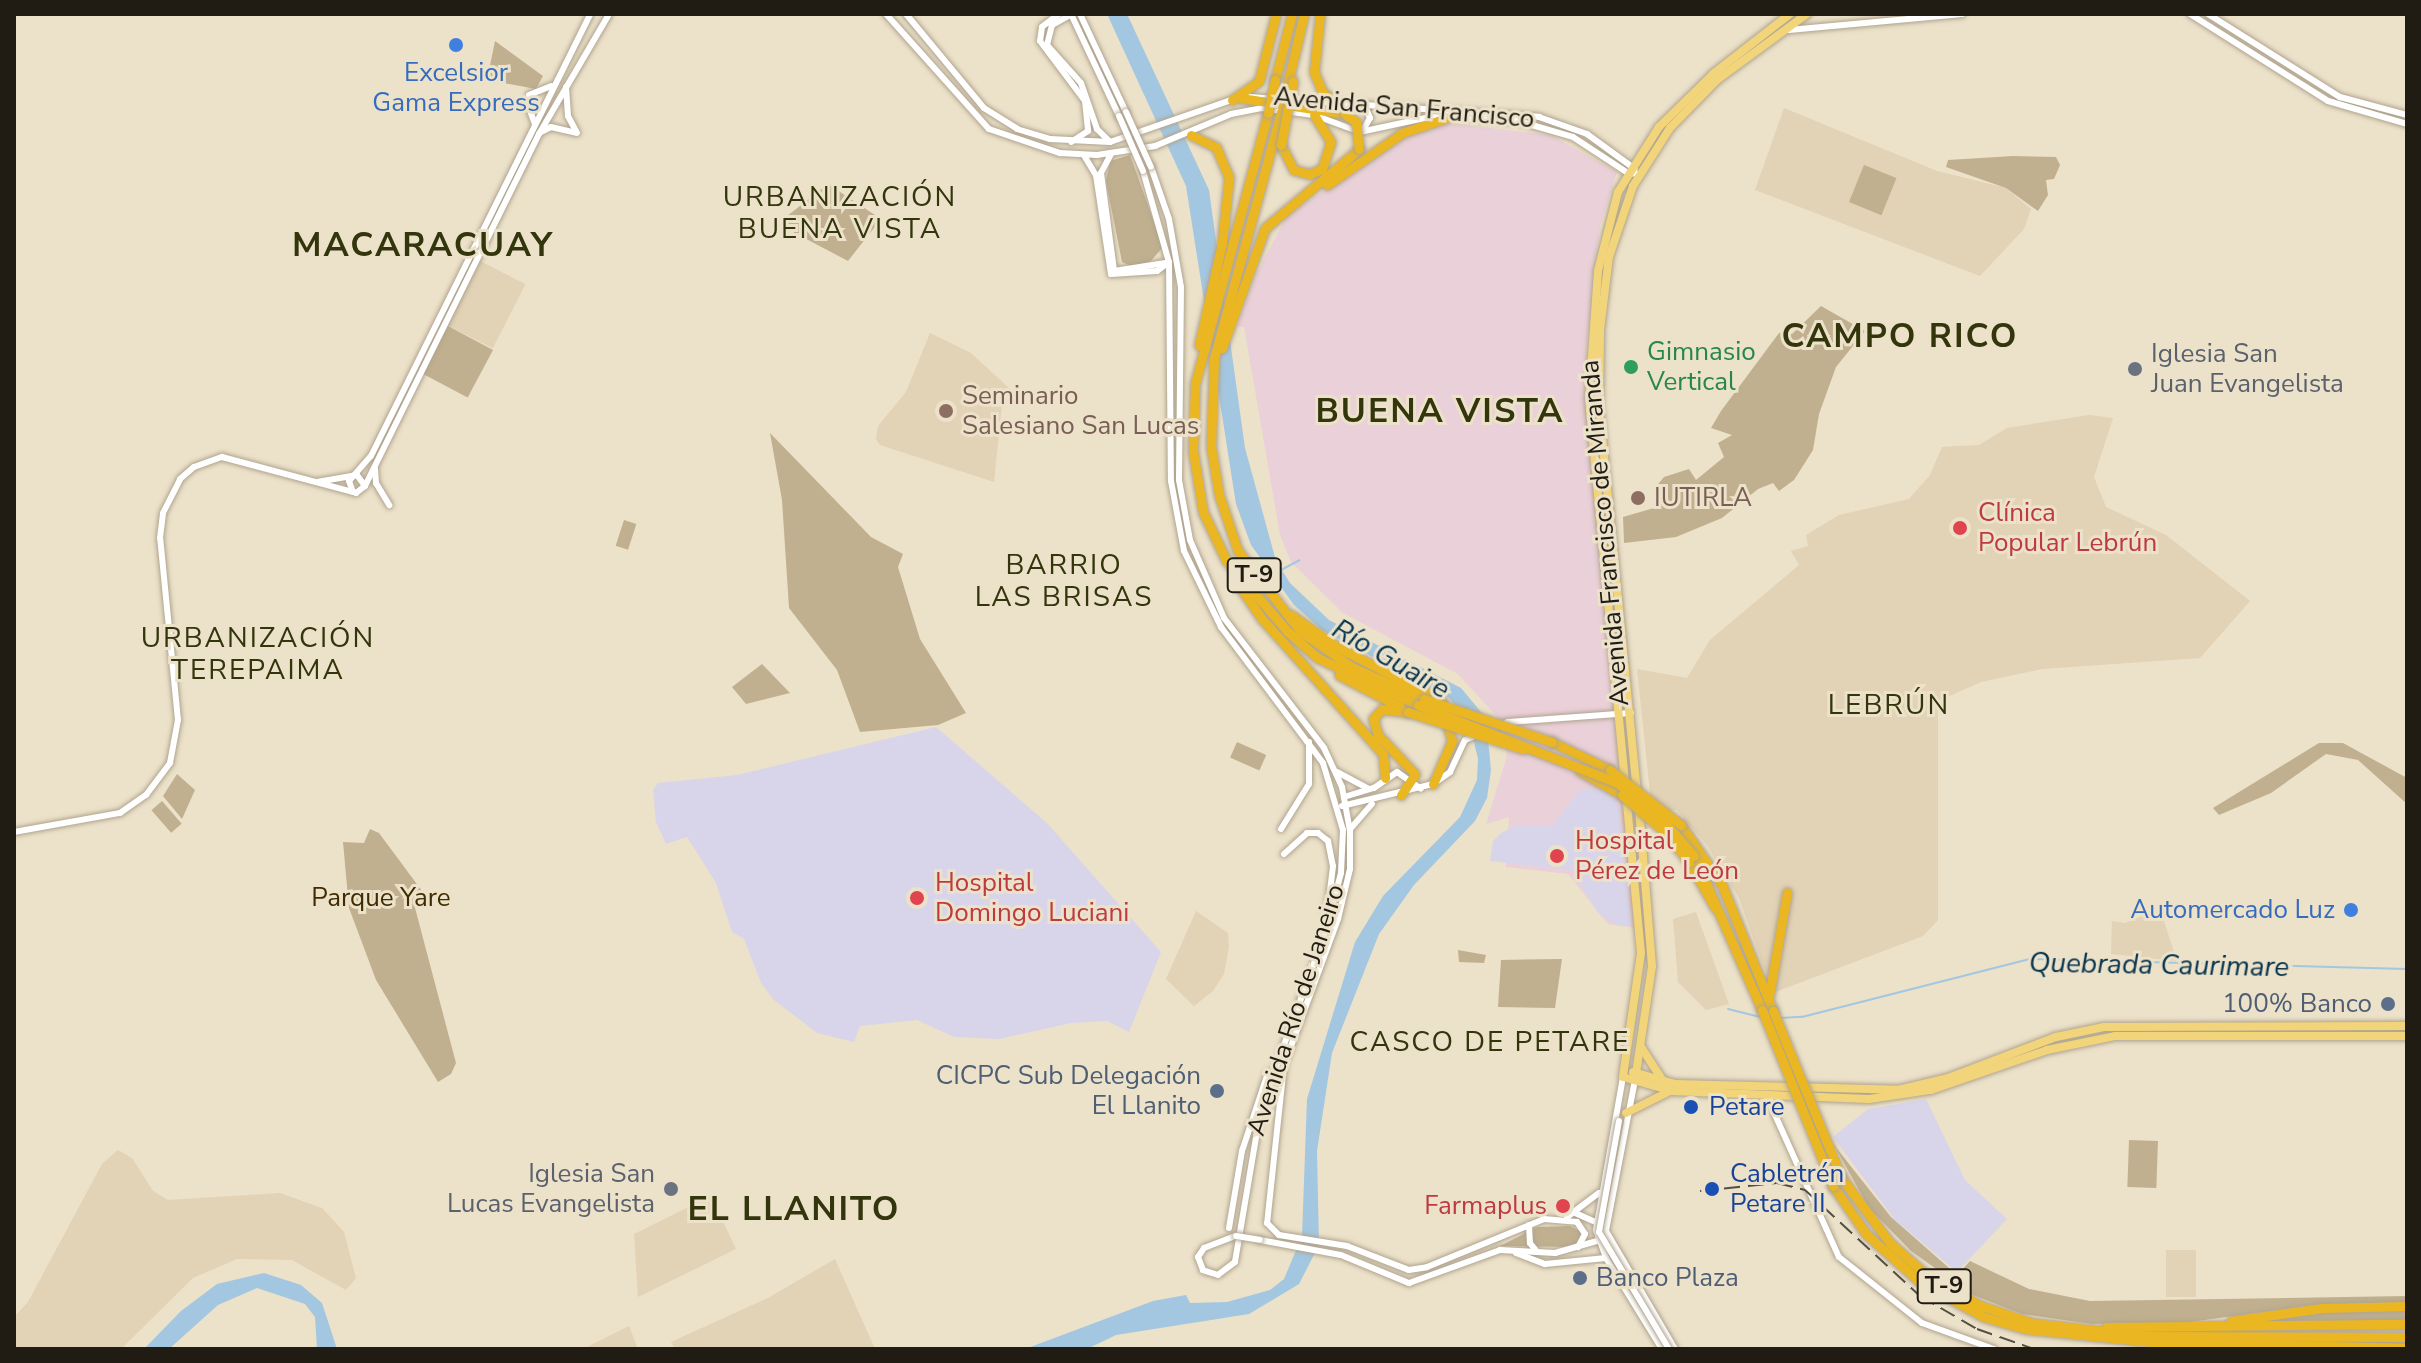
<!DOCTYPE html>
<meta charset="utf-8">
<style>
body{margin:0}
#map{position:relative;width:2421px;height:1363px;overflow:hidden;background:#ece1c9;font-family:"Nunito Sans",sans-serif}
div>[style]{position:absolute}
.commercial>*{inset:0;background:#ead0d8}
.built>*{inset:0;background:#e2d2b6;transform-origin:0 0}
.medical>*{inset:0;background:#d8d5ea}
.green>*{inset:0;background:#c0b08f;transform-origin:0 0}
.water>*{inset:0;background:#a3c7e0}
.stream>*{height:2px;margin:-1px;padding:0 1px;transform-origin:1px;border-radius:1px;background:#a3c7e0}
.roads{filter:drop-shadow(0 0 2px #b0a48f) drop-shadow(0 0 2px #b0a48f)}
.minor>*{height:6px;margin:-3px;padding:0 3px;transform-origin:3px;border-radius:3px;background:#fff}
.major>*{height:8px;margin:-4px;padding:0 4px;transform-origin:4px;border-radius:4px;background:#f2d47a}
.highway>*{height:9px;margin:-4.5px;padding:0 4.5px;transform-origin:4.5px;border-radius:4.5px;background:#eab722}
.rail>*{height:2px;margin-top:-1px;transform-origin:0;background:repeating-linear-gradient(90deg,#544e42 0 16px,transparent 0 24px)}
.bridges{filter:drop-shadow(0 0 2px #b0a48f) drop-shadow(0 0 2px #b0a48f)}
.minor-bridge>*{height:6px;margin:-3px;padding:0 3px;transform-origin:3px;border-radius:3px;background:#fff}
.highway-bridge>*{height:9px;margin:-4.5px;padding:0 4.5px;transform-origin:4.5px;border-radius:4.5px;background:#eab722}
.dots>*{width:22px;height:22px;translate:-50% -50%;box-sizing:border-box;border:4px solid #ece1c9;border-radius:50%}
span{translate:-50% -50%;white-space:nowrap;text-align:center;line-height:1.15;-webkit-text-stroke:6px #ece1c9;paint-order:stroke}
.shield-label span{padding:2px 6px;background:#ece1c9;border:2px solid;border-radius:6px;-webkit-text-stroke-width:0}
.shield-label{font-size:24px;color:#201c14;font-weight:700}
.shop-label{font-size:26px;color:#366cbe}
.right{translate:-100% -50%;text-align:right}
.street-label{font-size:26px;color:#201c14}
.leisure-label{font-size:26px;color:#27864d}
.left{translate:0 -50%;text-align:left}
.worship-label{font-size:26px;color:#5b616d}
.education-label{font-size:26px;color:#785e54}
.health-label{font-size:26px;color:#be3a42}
.park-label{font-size:26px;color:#3f2c00}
.service-label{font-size:26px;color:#4e5e75}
.transit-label{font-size:26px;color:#164399}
.neighbourhood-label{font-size:28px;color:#33350c;letter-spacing:2px}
.water-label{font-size:28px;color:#06344e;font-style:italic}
.district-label{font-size:34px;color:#33350c;font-weight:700;letter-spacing:2px}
.frame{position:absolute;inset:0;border:16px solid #201c14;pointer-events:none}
</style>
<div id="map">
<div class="commercial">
<i style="clip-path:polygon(1444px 123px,1550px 135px,1617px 172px,1600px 226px,1586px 351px,1636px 928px,1608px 924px,1568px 874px,1506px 867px,1509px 817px,1486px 824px,1507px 756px,1500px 720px,1458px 674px,1343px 613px,1291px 562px,1280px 535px,1244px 327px,1237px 327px,1255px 276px,1287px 216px,1398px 140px)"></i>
</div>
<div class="built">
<i style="clip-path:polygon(1784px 108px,1937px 171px,2006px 188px,2031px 209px,2024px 229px,1980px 276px,1755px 190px)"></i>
<i style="left:480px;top:261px;width:51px;height:72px;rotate:27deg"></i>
<i style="clip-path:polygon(930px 333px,971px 353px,1010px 389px,1002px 405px,994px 482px,880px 445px,876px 439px,878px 426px,906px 392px)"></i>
<i style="clip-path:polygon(2089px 415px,2113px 418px,2094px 477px,2106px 507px,2166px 535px,2250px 601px,2200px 658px,2042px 669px,1981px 682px,1938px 701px,1938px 920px,1923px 936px,1773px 993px,1739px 898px,1707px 845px,1677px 810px,1652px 812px,1637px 669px,1687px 678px,1710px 640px,1799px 565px,1791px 551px,1808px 546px,1806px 535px,1839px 515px,1909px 499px,1930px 475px,1942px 447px,1979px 445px,2007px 428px)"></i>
<i style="clip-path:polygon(2160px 909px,2177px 961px,2111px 954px,2112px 921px,2125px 923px)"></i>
<i style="clip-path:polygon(1196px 911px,1228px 933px,1229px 947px,1224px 974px,1213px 991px,1194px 1006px,1166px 979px)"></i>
<i style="clip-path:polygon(1696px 912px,1729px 1004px,1706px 1010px,1678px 982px,1673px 919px)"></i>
<i style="clip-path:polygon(118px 1150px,132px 1158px,153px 1191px,168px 1200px,280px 1193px,322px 1208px,344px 1232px,356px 1278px,346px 1290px,292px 1260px,237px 1259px,193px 1278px,121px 1349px,14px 1349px,14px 1317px,28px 1302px,102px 1164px)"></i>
<i style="clip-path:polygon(711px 1196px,736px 1249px,638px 1297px,634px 1234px)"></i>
<i style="left:2166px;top:1250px;width:30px;height:47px"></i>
<i style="clip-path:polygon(835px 1259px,875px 1349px,675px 1349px,671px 1342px,768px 1298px)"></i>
<i style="clip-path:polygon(629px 1326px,638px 1349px,583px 1349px)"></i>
</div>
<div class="medical">
<i style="clip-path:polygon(936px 727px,1047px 823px,1161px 952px,1129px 1032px,1107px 1021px,1071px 1023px,999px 1039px,954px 1037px,917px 1020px,860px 1026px,854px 1042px,817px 1033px,774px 1000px,761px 983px,744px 939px,732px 932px,716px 883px,687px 837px,666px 844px,656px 822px,653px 790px,658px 783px,737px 775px)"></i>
<i style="clip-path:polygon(1603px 789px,1618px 803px,1631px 925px,1619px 926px,1598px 913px,1572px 870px,1490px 861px,1493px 841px,1501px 833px,1517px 825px,1553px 825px,1580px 790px)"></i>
<i style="clip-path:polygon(1926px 1099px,1965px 1180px,2007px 1219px,1957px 1272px,1895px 1220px,1833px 1137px,1868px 1109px)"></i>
</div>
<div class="green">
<i style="clip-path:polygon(495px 41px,543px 76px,536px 89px,487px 80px)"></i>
<i style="clip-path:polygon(1130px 155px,1163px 247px,1150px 262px,1131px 266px,1122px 262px,1106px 181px,1110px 161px)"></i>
<i style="clip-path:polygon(2013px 156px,2056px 157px,2060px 165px,2054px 179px,2046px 180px,2048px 195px,2038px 211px,2006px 188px,1946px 167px,1948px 160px)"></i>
<i style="left:1864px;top:165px;width:35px;height:40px;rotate:22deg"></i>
<i style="clip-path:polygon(828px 184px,881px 219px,848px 261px,793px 232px,782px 220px)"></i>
<i style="clip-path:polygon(1821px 306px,1865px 331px,1836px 367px,1819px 414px,1813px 450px,1794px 480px,1779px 491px,1773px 483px,1758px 489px,1722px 518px,1676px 537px,1624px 543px,1623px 517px,1654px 508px,1654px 489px,1664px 477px,1689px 469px,1696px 480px,1724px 457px,1718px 443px,1732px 435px,1711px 428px,1721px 411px,1779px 333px,1792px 334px)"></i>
<i style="left:448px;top:326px;width:51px;height:54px;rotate:28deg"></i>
<i style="clip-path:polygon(770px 433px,871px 537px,903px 554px,898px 567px,920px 639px,966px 713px,938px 725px,860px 732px,837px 670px,789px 608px,782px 500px)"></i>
<i style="left:624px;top:520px;width:13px;height:27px;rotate:18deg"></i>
<i style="clip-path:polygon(762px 664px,790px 693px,746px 704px,732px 687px)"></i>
<i style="left:1237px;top:742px;width:32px;height:17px;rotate:24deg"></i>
<i style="clip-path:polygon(2319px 743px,2343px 743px,2407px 778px,2407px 804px,2358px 760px,2326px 754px,2271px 793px,2219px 815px,2213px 808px)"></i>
<i style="clip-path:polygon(177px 774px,195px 790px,182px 819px,163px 796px)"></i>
<i style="left:162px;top:801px;width:30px;height:14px;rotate:49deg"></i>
<i style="clip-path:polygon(370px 829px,379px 833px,425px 895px,414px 904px,456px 1063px,451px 1074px,438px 1082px,376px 980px,349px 908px,343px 842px,364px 843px)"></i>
<i style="clip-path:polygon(1458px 950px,1486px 955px,1484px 963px,1459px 962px)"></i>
<i style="clip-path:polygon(1562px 959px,1555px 1008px,1498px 1007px,1501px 960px)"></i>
<i style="left:2129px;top:1140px;width:29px;height:47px;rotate:2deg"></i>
<i style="clip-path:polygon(1834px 1145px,1891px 1217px,1957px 1275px,1970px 1261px,2029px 1289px,2090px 1301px,2407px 1296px,2407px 1302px,2313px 1305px,2190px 1322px,2092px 1324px,2022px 1314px,1973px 1295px,1911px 1251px,1869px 1208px)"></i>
<i style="clip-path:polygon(1570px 1226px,1583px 1233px,1582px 1242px,1570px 1247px,1500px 1246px,1537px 1227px)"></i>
<i style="clip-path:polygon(2345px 1309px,2407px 1309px,2407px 1320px,2257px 1322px)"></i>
</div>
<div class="water">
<i style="clip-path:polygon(1107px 14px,1127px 14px,1209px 190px,1245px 448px,1276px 561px,1290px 583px,1329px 620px,1461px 688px,1486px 718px,1491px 770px,1487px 798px,1475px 821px,1414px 885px,1379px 934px,1332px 1053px,1317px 1151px,1319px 1245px,1299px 1284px,1249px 1314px,1116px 1335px,1087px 1349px,1025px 1349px,1153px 1301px,1186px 1295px,1190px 1303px,1227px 1302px,1270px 1290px,1284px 1279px,1302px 1236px,1307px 1099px,1355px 942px,1383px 896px,1460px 817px,1477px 780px,1478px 759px,1469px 721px,1449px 698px,1322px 630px,1294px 605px,1251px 545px,1236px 504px,1186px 186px)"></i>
<i style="clip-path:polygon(264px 1273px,301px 1285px,322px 1303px,337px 1349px,317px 1349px,315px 1317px,305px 1304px,257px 1288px,218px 1305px,169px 1349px,144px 1349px,181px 1311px,217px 1284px)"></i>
</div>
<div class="stream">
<i style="left:1281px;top:570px;width:21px;rotate:-28deg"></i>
<i style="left:1728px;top:1009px;width:34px;rotate:14deg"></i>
<i style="left:1780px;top:1018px;width:22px;rotate:-3deg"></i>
<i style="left:1802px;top:1017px;width:234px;rotate:-14.3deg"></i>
<i style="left:2029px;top:959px;width:378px;rotate:1.5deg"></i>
</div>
<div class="roads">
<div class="minor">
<i style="left:886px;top:14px;width:154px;rotate:48.2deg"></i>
<i style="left:989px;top:129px;width:75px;rotate:18.7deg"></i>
<i style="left:1060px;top:153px;width:37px;rotate:3deg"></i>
<i style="left:1097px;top:155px;width:59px;rotate:-8.8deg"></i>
<i style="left:1155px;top:146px;width:82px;rotate:-22.8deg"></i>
<i style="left:1231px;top:114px;width:31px;rotate:-11deg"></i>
<i style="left:1261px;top:108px;width:53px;rotate:7.5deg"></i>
<i style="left:1314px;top:115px;width:49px;rotate:20.3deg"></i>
<i style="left:1360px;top:132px;width:72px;rotate:-12.1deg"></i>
<i style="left:1430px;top:117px;width:88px;rotate:2.6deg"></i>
<i style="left:1518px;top:121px;width:57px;rotate:16.2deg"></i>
<i style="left:1573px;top:137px;width:66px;rotate:33.2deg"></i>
<i style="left:1628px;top:173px;width:12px;rotate:5deg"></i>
<i style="left:906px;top:14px;width:122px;rotate:50.3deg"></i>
<i style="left:984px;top:108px;width:39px;rotate:32deg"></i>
<i style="left:1017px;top:129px;width:34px;rotate:17deg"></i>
<i style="left:1050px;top:139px;width:60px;rotate:2.9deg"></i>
<i style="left:1110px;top:142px;width:131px;rotate:-19.1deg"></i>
<i style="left:1059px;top:14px;width:21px;rotate:143deg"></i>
<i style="left:1042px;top:27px;width:14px;rotate:98deg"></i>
<i style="left:1040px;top:41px;width:75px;rotate:53.1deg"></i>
<i style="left:1085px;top:101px;width:30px;rotate:84deg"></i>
<i style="left:1088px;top:131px;width:20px;rotate:147deg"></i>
<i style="left:1071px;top:14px;width:113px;rotate:64.8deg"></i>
<i style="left:1072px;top:14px;width:23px;rotate:151deg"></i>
<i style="left:1052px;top:25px;width:21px;rotate:104deg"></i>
<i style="left:1047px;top:45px;width:51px;rotate:48.2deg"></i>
<i style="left:1081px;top:83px;width:49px;rotate:70.8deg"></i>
<i style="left:1097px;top:129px;width:18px;rotate:45deg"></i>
<i style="left:1080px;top:14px;width:108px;rotate:64.9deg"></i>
<i style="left:2190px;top:14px;width:163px;rotate:32.2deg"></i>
<i style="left:2328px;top:101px;width:82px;rotate:16.2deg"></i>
<i style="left:2208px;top:14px;width:156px;rotate:32.2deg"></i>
<i style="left:2340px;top:97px;width:69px;rotate:15deg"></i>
<i style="left:1789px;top:30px;width:174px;rotate:-5.3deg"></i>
<i style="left:566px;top:87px;width:29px;rotate:86deg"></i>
<i style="left:568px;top:116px;width:19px;rotate:62deg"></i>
<i style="left:529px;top:95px;width:24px;rotate:-22deg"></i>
<i style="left:1249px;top:97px;width:291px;rotate:3.9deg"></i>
<i style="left:1539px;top:117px;width:51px;rotate:19.5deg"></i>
<i style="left:1587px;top:134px;width:59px;rotate:36.1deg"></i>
<i style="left:528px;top:105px;width:20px;rotate:70deg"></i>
<i style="left:1363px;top:130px;width:14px;rotate:-60deg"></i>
<i style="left:1370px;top:118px;width:13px;rotate:-113deg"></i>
<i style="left:541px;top:132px;width:11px;rotate:-27deg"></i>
<i style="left:551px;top:127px;width:26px;rotate:13deg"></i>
<i style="left:1111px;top:154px;width:21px;rotate:118deg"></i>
<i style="left:1101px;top:173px;width:99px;rotate:82.4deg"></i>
<i style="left:1114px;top:271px;width:52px;rotate:-8.9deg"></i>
<i style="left:1085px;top:157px;width:21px;rotate:59deg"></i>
<i style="left:1096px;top:175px;width:100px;rotate:81.4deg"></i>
<i style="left:1111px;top:274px;width:46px;rotate:-3.7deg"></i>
<i style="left:1157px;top:271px;width:15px;rotate:-37deg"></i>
<i style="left:1151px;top:167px;width:55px;rotate:70.9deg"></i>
<i style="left:1169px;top:219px;width:69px;rotate:80deg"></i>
<i style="left:1181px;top:287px;width:193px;rotate:90.6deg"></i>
<i style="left:1179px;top:480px;width:61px;rotate:79.6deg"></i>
<i style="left:1190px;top:540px;width:85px;rotate:66.4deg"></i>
<i style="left:1224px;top:618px;width:164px;rotate:52.4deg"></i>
<i style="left:1324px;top:748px;width:43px;rotate:65.2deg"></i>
<i style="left:1342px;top:787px;width:45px;rotate:79.7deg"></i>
<i style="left:1350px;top:831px;width:38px;rotate:90deg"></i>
<i style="left:1350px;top:869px;width:51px;rotate:103.5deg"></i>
<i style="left:1338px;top:919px;width:156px;rotate:110.3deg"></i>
<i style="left:1284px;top:1065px;width:159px;rotate:96.1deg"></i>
<i style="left:1267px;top:1223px;width:17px;rotate:45deg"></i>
<i style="left:1279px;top:1235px;width:69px;rotate:9.2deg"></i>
<i style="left:1347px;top:1246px;width:66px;rotate:21.2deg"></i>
<i style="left:1409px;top:1270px;width:18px;rotate:-9deg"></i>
<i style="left:1427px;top:1267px;width:126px;rotate:-22.3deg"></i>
<i style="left:1544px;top:1219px;width:33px;rotate:5deg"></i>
<i style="left:1577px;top:1222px;width:14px;rotate:56deg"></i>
<i style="left:1585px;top:1234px;width:15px;rotate:118deg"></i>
<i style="left:1143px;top:171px;width:95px;rotate:74.1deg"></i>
<i style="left:1169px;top:262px;width:219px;rotate:89.5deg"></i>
<i style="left:1171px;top:481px;width:71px;rotate:79.5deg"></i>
<i style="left:1184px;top:551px;width:85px;rotate:64deg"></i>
<i style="left:1221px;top:627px;width:170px;rotate:53.1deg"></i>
<i style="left:1323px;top:763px;width:70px;rotate:73.4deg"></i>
<i style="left:1343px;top:830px;width:43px;rotate:92.7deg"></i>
<i style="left:1341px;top:873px;width:62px;rotate:104.9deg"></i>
<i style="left:1325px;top:933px;width:186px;rotate:110.1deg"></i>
<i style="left:1261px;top:1108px;width:156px;rotate:99.6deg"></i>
<i style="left:1235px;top:1262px;width:21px;rotate:143deg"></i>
<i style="left:1218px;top:1275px;width:16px;rotate:-162deg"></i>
<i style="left:1203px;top:1270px;width:14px;rotate:-111deg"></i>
<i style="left:1198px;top:1257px;width:11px;rotate:-56deg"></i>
<i style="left:1204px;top:1248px;width:34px;rotate:-21deg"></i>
<i style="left:375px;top:469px;width:14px;rotate:86deg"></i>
<i style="left:376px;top:483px;width:26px;rotate:59deg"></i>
<i style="left:365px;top:486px;width:393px;rotate:-63.7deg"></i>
<i style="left:539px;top:134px;width:139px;rotate:-59.7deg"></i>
<i style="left:353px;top:492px;width:12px;rotate:-110deg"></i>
<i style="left:349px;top:481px;width:33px;rotate:-49deg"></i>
<i style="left:371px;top:456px;width:493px;rotate:-63.6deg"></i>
<i style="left:1337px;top:772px;width:36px;rotate:28deg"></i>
<i style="left:1344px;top:797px;width:31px;rotate:-17deg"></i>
<i style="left:1374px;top:788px;width:28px;rotate:-35deg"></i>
<i style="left:1397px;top:772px;width:29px;rotate:35deg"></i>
<i style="left:1342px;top:806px;width:94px;rotate:-13.6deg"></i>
<i style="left:1433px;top:784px;width:21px;rotate:-35deg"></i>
<i style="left:1450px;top:772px;width:35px;rotate:-65deg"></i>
<i style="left:1465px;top:740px;width:47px;rotate:-22.7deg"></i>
<i style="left:1508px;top:722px;width:123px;rotate:-4.2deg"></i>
<i style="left:1351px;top:828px;width:32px;rotate:-49deg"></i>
<i style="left:1281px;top:829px;width:53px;rotate:-58.1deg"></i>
<i style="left:1309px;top:784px;width:42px;rotate:-90deg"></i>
<i style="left:14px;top:832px;width:108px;rotate:-10.2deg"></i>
<i style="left:120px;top:813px;width:32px;rotate:-35deg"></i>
<i style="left:146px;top:795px;width:40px;rotate:-53deg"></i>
<i style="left:170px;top:763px;width:44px;rotate:-79.5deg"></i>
<i style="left:178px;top:720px;width:183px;rotate:-95.6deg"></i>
<i style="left:160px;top:538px;width:25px;rotate:-83deg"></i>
<i style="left:163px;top:513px;width:38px;rotate:-63deg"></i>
<i style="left:180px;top:479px;width:18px;rotate:-41deg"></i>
<i style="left:194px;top:467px;width:30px;rotate:-20deg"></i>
<i style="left:222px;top:457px;width:139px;rotate:15deg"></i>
<i style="left:356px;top:493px;width:11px;rotate:-38deg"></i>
<i style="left:365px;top:486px;width:14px;rotate:-126deg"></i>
<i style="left:357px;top:475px;width:39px;rotate:170deg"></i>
<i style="left:1284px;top:854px;width:31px;rotate:-42deg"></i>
<i style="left:1307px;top:833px;width:11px"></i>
<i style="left:1318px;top:833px;width:13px;rotate:39deg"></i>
<i style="left:1328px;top:841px;width:25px;rotate:79deg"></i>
<i style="left:1333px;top:866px;width:50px;rotate:96.8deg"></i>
<i style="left:1623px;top:1077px;width:155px;rotate:100deg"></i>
<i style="left:1596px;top:1230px;width:30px;rotate:70deg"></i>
<i style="left:1606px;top:1258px;width:107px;rotate:58.4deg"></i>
<i style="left:1635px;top:1080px;width:154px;rotate:100.9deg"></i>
<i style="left:1606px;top:1231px;width:137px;rotate:59.7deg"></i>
<i style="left:1767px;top:1097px;width:175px;rotate:65.8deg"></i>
<i style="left:1839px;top:1257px;width:106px;rotate:38.5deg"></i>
<i style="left:1922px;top:1323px;width:77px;rotate:19.9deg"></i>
<i style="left:1573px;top:1212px;width:27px;rotate:24deg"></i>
<i style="left:1567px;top:1217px;width:40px;rotate:-37deg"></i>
<i style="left:1529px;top:1225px;width:18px;rotate:87deg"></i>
<i style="left:1530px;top:1243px;width:11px;rotate:52deg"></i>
<i style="left:1229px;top:1228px;width:78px;rotate:-80.4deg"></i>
<i style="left:1242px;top:1151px;width:82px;rotate:-71.6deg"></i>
<i style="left:1260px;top:1240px;width:82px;rotate:10.5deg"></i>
<i style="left:1341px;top:1255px;width:74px;rotate:22.4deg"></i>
<i style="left:1409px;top:1283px;width:97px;rotate:-19.9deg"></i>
<i style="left:1500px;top:1250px;width:55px;rotate:3.1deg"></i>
<i style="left:1555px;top:1253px;width:54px;rotate:-16.1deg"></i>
<i style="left:1516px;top:1253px;width:31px;rotate:21deg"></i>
<i style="left:1545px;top:1264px;width:61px;rotate:-5.6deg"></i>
</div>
<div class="major">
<i style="left:1790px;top:14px;width:98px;rotate:142.1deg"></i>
<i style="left:1713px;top:74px;width:76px;rotate:135.5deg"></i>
<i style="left:1659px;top:127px;width:77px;rotate:122.2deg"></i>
<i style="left:1618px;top:192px;width:81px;rotate:104.2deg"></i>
<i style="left:1598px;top:271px;width:128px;rotate:94deg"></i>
<i style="left:1589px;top:399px;width:556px;rotate:84.64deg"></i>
<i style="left:1641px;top:953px;width:125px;rotate:98.3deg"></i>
<i style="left:1623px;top:1077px;width:51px;rotate:15.9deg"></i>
<i style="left:1672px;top:1091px;width:197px;rotate:2.3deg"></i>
<i style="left:1869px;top:1099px;width:63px;rotate:-8.3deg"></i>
<i style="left:1931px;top:1090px;width:123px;rotate:-19deg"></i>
<i style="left:2047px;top:1050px;width:69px;rotate:-11.6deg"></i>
<i style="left:2115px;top:1036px;width:292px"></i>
<i style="left:1637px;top:793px;width:389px;rotate:-95.6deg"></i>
<i style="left:1599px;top:406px;width:76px;rotate:-89.2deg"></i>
<i style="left:1600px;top:330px;width:74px;rotate:-83deg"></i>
<i style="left:1609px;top:257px;width:75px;rotate:-71.3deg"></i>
<i style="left:1633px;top:186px;width:69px;rotate:-57.5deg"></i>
<i style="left:1670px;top:128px;width:67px;rotate:-45.6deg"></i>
<i style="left:1717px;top:80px;width:112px;rotate:-36.3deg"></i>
<i style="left:1641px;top:1047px;width:38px;rotate:57deg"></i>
<i style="left:1633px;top:1072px;width:44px;rotate:15.9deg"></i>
<i style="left:1675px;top:1084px;width:223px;rotate:1.5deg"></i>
<i style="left:1898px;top:1090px;width:51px;rotate:-13.5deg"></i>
<i style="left:1948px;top:1078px;width:116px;rotate:-20.8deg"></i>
<i style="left:2056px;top:1037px;width:49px;rotate:-11.8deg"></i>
<i style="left:2104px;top:1027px;width:303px;rotate:-0.2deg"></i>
<i style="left:1635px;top:1080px;width:115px;rotate:-81.5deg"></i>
<i style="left:1652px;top:966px;width:160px;rotate:-94.7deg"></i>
<i style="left:1626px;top:1113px;width:47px;rotate:-26.6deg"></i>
</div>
<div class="highway">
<i style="left:1320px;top:14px;width:58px;rotate:95.9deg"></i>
<i style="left:1314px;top:72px;width:23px;rotate:67deg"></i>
<i style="left:1323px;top:93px;width:17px;rotate:36deg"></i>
<i style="left:1275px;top:80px;width:68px;rotate:-75.6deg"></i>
<i style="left:1288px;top:82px;width:70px;rotate:-76.8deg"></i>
<i style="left:1241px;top:98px;width:105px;rotate:8.7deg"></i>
<i style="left:1232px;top:100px;width:33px;rotate:-35deg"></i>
<i style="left:1259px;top:81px;width:69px;rotate:-75.8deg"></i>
<i style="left:1281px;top:112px;width:256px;rotate:105.2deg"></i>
<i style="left:1214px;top:359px;width:88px;rotate:92deg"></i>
<i style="left:1211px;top:447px;width:49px;rotate:80.5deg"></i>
<i style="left:1219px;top:495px;width:59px;rotate:71.3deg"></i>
<i style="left:1238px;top:551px;width:101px;rotate:52.2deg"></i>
<i style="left:1300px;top:631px;width:63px;rotate:34.7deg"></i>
<i style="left:1352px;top:667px;width:79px;rotate:24deg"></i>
<i style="left:1268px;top:113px;width:280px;rotate:105.1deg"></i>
<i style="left:1195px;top:383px;width:68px;rotate:91.7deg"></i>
<i style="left:1193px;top:451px;width:62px;rotate:80.7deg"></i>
<i style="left:1203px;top:512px;width:53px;rotate:64.4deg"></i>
<i style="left:1226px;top:560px;width:95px;rotate:49.3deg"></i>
<i style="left:1288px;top:632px;width:40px;rotate:41deg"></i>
<i style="left:1318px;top:658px;width:110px;rotate:25.2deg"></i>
<i style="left:1191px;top:135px;width:28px;rotate:26deg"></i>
<i style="left:1216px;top:147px;width:33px;rotate:67deg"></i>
<i style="left:1229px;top:177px;width:66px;rotate:96.1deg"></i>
<i style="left:1222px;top:243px;width:105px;rotate:102.7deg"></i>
<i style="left:1281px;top:145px;width:28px;rotate:63deg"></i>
<i style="left:1294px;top:170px;width:16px;rotate:15deg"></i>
<i style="left:1309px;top:174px;width:14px;rotate:-21deg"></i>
<i style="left:1322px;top:169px;width:28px;rotate:-72deg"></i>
<i style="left:1331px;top:142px;width:32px;rotate:-122deg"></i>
<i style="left:1327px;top:185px;width:91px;rotate:-34.7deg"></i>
<i style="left:1402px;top:133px;width:46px;rotate:-18.8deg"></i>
<i style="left:1222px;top:348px;width:127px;rotate:-70.3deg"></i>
<i style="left:1265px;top:228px;width:123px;rotate:-40deg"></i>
<i style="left:1236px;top:581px;width:46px;rotate:55.6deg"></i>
<i style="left:1262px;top:619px;width:181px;rotate:48.1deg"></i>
<i style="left:1383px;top:754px;width:24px;rotate:85deg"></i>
<i style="left:1291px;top:615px;width:56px;rotate:34.8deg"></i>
<i style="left:1337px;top:647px;width:117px;rotate:27deg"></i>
<i style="left:1441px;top:700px;width:42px;rotate:75deg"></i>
<i style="left:1452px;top:741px;width:47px;rotate:113.8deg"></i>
<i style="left:1339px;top:675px;width:69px;rotate:27.7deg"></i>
<i style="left:1552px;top:742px;width:64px;rotate:25.8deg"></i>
<i style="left:1580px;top:771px;width:48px;rotate:29.7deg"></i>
<i style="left:1401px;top:795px;width:25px;rotate:-56deg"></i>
<i style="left:1415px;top:774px;width:54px;rotate:-133.5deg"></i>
<i style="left:1378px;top:735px;width:17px;rotate:-107deg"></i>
<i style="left:1373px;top:719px;width:13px;rotate:-48deg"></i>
<i style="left:1382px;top:709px;width:26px;rotate:7deg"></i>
<i style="left:1681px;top:825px;width:73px;rotate:55.7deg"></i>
<i style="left:1722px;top:885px;width:136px;rotate:68deg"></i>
<i style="left:1694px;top:856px;width:168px;rotate:66.2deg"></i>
<i style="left:1689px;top:862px;width:53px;rotate:60.5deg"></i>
<i style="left:1769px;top:996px;width:105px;rotate:-80.1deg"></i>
<i style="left:1841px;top:1177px;width:82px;rotate:53.4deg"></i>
<i style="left:1890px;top:1243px;width:45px;rotate:41.4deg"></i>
<i style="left:1924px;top:1273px;width:64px;rotate:30.2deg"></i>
<i style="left:1979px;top:1305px;width:56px;rotate:18.8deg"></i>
<i style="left:2032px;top:1323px;width:117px;rotate:6.4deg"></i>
<i style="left:2148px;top:1336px;width:259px;rotate:0.2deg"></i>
<i style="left:1833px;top:1186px;width:58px;rotate:55.5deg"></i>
<i style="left:1866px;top:1234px;width:72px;rotate:41.6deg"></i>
<i style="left:1920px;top:1282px;width:73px;rotate:28.7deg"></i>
<i style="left:1984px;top:1317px;width:44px;rotate:15.9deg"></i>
<i style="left:2026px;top:1329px;width:127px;rotate:5.9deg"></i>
<i style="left:2152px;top:1342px;width:255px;rotate:1.3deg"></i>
<i style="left:2231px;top:1321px;width:92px;rotate:-8.1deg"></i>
<i style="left:2322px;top:1308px;width:85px;rotate:-1.3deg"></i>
<i style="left:2106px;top:1327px;width:301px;rotate:-0.6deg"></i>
</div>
</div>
<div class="rail">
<i style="left:1700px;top:1191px;width:77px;rotate:-5.9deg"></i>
<i style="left:1777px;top:1183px;width:29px;rotate:14deg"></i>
<i style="left:1805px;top:1190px;width:156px;rotate:42.7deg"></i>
<i style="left:1920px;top:1296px;width:66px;rotate:30.1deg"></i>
<i style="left:1977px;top:1329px;width:60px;rotate:19.3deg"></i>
</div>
<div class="bridges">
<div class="minor-bridge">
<i style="left:1126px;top:112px;width:60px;rotate:65.6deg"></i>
<i style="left:1119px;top:116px;width:60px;rotate:66.4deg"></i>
<i style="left:1619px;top:1121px;width:113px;rotate:100.2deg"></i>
<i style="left:1599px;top:1232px;width:136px;rotate:59.1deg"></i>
<i style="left:1236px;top:1236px;width:24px;rotate:9deg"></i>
</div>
<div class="highway-bridge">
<i style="left:1268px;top:113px;width:34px;rotate:-78deg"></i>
<i style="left:1345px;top:114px;width:14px;rotate:36deg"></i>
<i style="left:1356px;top:122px;width:27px;rotate:84deg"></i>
<i style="left:1281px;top:145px;width:65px;rotate:-79.4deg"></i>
<i style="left:1424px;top:699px;width:135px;rotate:18.6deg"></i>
<i style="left:1418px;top:705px;width:212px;rotate:21.3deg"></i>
<i style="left:1616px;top:782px;width:55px;rotate:38.3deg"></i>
<i style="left:1659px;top:816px;width:53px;rotate:48.8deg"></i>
<i style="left:1408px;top:712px;width:121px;rotate:17.8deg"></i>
<i style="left:1610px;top:770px;width:90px;rotate:37.8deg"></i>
<i style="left:1622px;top:795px;width:55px;rotate:40.6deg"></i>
<i style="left:1664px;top:831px;width:40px;rotate:51deg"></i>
<i style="left:1762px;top:1010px;width:190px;rotate:68deg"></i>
<i style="left:1773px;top:1011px;width:179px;rotate:67.7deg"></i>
</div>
</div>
<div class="dots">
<i style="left:456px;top:45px;background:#3f7fe0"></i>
<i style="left:1631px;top:367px;background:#2e9e5b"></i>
<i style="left:2135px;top:369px;background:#6b7280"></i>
<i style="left:946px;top:411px;background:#8d6e63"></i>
<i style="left:1638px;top:498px;background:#8d6e63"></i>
<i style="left:1960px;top:528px;background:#e0444e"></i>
<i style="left:1557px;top:856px;background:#e0444e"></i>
<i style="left:917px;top:898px;background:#e0444e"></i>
<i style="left:2351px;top:910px;background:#3f7fe0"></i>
<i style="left:2388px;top:1004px;background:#5c6f8a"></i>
<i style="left:1217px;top:1091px;background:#5c6f8a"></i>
<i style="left:1691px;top:1107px;background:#1a4fb4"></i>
<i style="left:671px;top:1189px;background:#6b7280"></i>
<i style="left:1712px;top:1189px;background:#1a4fb4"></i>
<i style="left:1563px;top:1206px;background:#e0444e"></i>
<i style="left:1580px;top:1278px;background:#5c6f8a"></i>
</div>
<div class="shield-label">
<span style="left:1254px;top:575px">T-9</span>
<span style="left:1944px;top:1286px">T-9</span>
</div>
<div class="shop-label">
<span style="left:456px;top:88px">Excelsior<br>Gama Express</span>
<span class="right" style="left:2335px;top:910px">Automercado Luz</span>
</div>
<div class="street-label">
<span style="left:1404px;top:108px;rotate:5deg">Avenida San Francisco</span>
<span style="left:1605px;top:533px;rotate:-95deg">Avenida Francisco de Miranda</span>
<span style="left:1296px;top:1010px;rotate:-72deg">Avenida Río de Janeiro</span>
</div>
<div class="leisure-label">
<span class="left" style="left:1647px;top:367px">Gimnasio<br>Vertical</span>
</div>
<div class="worship-label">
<span class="left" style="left:2151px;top:369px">Iglesia San<br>Juan Evangelista</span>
<span class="right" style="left:655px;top:1189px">Iglesia San<br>Lucas Evangelista</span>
</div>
<div class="education-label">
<span class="left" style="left:962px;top:411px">Seminario<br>Salesiano San Lucas</span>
<span class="left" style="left:1654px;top:498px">IUTIRLA</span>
</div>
<div class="health-label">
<span class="left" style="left:1978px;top:528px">Clínica<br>Popular Lebrún</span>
<span class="left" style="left:1575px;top:856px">Hospital<br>Pérez de León</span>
<span class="left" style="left:935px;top:898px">Hospital<br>Domingo Luciani</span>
<span class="right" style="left:1547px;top:1206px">Farmaplus</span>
</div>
<div class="park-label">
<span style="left:381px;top:898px">Parque Yare</span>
</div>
<div class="service-label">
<span class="right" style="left:2372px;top:1004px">100% Banco</span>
<span class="right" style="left:1201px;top:1091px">CICPC Sub Delegación<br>El Llanito</span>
<span class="left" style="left:1596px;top:1278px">Banco Plaza</span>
</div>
<div class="transit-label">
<span class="left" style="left:1709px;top:1107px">Petare</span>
<span class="left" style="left:1730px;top:1189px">Cabletrén<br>Petare II</span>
</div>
<div class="neighbourhood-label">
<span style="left:840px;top:213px">URBANIZACIÓN<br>BUENA VISTA</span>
<span style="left:1064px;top:581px">BARRIO<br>LAS BRISAS</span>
<span style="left:258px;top:654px">URBANIZACIÓN<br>TEREPAIMA</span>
<span style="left:1889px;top:705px">LEBRÚN</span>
<span style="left:1490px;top:1042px">CASCO DE PETARE</span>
</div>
<div class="water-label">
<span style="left:1391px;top:659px;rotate:30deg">Río Guaire</span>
<span style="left:2159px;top:965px;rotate:1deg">Quebrada Caurimare</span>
</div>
<div class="district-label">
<span style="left:423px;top:246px">MACARACUAY</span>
<span style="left:1900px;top:337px">CAMPO RICO</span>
<span style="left:1440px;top:412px">BUENA VISTA</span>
<span style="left:794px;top:1210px">EL LLANITO</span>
</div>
<div class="frame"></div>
</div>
